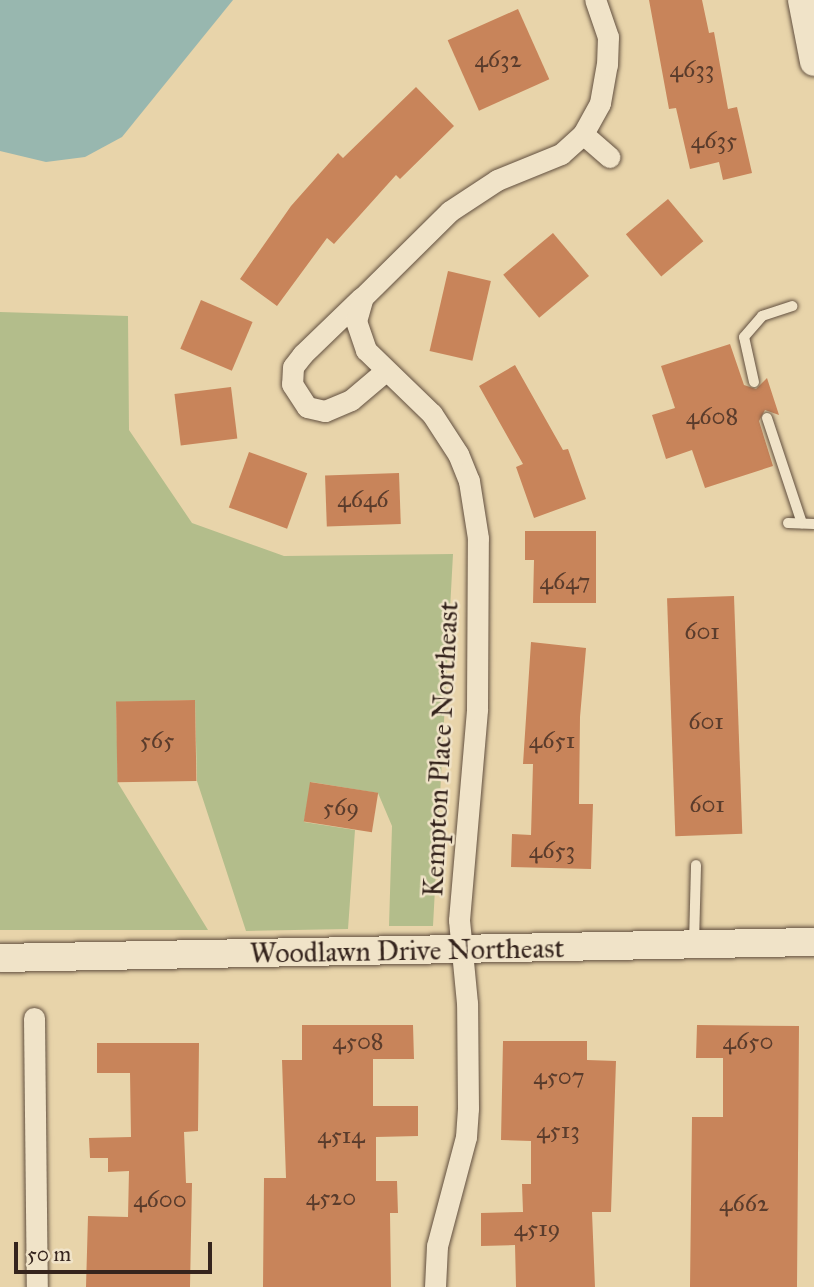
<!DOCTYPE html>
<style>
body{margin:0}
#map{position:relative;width:814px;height:1287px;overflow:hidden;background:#e8d4aa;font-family:"IM FELL Great Primer",serif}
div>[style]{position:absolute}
.green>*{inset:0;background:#b3bd8b}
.water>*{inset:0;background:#98b7af}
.building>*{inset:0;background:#c8845a;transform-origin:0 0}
.roads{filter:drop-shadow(0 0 2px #625040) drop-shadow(0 0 2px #625040)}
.lane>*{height:10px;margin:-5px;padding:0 5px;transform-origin:5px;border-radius:5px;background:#f0e3c8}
.street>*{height:21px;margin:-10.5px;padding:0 10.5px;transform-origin:10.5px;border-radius:10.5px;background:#f0e3c8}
.secondary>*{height:28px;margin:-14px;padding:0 14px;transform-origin:14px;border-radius:14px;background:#f0e3c8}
span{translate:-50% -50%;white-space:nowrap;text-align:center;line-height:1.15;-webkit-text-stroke:5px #f0e3c8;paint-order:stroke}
.number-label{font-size:24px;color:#5a3c2c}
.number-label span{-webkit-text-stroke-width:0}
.street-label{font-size:28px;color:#35241d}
.scale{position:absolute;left:14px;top:1242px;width:198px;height:32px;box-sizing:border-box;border:4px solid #35241d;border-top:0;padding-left:9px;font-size:21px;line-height:24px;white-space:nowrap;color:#35241d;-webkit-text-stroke:5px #f0e3c8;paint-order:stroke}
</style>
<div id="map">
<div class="green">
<i style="clip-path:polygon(0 312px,128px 316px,129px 430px,192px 523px,284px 556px,453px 554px,433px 926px,389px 926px,392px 826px,378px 793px,311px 782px,304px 822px,355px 830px,348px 929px,246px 931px,197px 781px,195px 700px,116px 702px,118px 783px,208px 930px,0 930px)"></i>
</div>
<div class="water">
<i style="clip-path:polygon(0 0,233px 0,122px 137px,85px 157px,46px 162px,0 151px)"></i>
</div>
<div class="building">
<i style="clip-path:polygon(649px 0,702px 0,709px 33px,714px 32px,728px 109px,737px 107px,752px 173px,723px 180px,719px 162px,690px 169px,676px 108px,669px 109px)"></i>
<i style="left:518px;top:9px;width:77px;height:77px;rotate:66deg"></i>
<i style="clip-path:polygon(416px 87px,454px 126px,400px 179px,396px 175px,334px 244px,327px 238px,277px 306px,240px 279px,291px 206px,338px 153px,343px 158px)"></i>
<i style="left:668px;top:199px;width:55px;height:55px;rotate:50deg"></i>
<i style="left:553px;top:233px;width:56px;height:65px;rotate:50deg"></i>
<i style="left:448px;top:271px;width:44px;height:82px;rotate:13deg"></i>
<i style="left:201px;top:300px;width:56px;height:53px;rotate:23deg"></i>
<i style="clip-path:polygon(730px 344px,744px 385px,756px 389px,767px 378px,779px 415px,765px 410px,759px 421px,773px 466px,705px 488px,692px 450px,666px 459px,652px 415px,675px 408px,661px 366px)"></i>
<i style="clip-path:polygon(515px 365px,563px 450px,568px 449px,586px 499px,534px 518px,516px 467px,523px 464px,479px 386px)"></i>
<i style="left:231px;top:387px;width:52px;height:57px;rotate:83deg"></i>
<i style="left:249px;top:452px;width:62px;height:59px;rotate:20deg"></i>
<i style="left:399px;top:473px;width:51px;height:74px;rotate:88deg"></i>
<i style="clip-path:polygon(525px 531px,596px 531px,596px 603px,533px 603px,534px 560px,525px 560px)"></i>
<i style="left:734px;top:596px;width:238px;height:67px;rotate:88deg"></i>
<i style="clip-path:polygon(531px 642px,586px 648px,580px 717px,579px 804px,593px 804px,591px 869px,511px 867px,512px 834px,531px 835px,533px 764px,523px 764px)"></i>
<i style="left:195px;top:700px;width:81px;height:79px;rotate:89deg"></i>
<i style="left:310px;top:782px;width:69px;height:40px;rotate:9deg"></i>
<i style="clip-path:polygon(302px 1025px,413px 1025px,414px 1059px,373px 1059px,373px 1106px,418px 1106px,418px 1136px,376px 1137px,376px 1181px,397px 1181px,398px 1213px,390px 1213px,391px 1287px,263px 1287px,264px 1178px,286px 1178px,282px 1060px,302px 1060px)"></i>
<i style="clip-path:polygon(697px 1025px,799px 1026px,797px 1287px,690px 1287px,692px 1117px,723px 1117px,723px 1058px,696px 1058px)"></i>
<i style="clip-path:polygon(503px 1041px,587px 1041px,587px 1060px,616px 1061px,611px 1212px,592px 1212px,595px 1287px,516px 1287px,515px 1245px,481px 1246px,481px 1213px,523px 1212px,522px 1184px,531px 1184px,531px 1141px,501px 1140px)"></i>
<i style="clip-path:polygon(97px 1043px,199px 1043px,198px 1131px,184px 1132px,186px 1183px,192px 1183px,190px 1287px,86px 1287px,88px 1216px,128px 1217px,129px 1171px,108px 1172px,108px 1158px,90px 1158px,89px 1138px,131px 1137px,130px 1073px,97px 1073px)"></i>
</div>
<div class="roads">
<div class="lane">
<i style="left:754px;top:382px;width:46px;rotate:-102.5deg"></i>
<i style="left:744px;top:337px;width:28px;rotate:-49deg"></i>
<i style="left:762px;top:316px;width:32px;rotate:-18deg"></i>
<i style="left:767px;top:418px;width:111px;rotate:71.6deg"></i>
<i style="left:788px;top:523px;width:26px;rotate:2deg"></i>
<i style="left:694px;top:943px;width:78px;rotate:-88.5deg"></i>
</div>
<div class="street">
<i style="left:583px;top:134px;width:35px;rotate:41deg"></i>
<i style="left:361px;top:298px;width:81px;rotate:136deg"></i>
<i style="left:303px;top:354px;width:16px;rotate:128deg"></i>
<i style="left:293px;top:367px;width:17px;rotate:93deg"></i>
<i style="left:292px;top:384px;width:27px;rotate:57deg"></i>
<i style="left:307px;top:407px;width:18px;rotate:13deg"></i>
<i style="left:325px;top:411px;width:28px;rotate:-23deg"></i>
<i style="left:351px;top:400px;width:43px;rotate:-40.3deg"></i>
<i style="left:34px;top:1018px;width:269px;rotate:89.4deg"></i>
<i style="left:435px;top:1287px;width:41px;rotate:-87.2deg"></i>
<i style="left:437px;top:1246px;width:113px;rotate:-75.1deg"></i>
<i style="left:466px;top:1137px;width:29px;rotate:-86deg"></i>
<i style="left:468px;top:1108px;width:105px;rotate:-90.5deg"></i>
<i style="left:467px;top:1003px;width:83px;rotate:-95.5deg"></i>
<i style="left:459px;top:920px;width:212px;rotate:-85.1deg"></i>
<i style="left:477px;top:709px;width:171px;rotate:-89.7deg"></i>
<i style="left:478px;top:538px;width:58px;rotate:-99deg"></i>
<i style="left:469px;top:481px;width:29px;rotate:-112deg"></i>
<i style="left:458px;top:454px;width:48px;rotate:-123deg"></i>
<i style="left:432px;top:414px;width:92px;rotate:-135.9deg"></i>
<i style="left:366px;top:350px;width:31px;rotate:-109deg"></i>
<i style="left:356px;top:321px;width:25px;rotate:-74deg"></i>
<i style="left:363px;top:297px;width:122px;rotate:-44.7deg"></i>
<i style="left:450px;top:211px;width:56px;rotate:-33.4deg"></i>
<i style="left:497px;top:180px;width:69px;rotate:-22.1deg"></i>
<i style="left:561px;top:154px;width:30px;rotate:-42deg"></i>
<i style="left:583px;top:134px;width:35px;rotate:-61deg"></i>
<i style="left:600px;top:103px;width:39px;rotate:-80deg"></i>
<i style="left:607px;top:65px;width:28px;rotate:-88deg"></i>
<i style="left:608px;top:37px;width:39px;rotate:-109deg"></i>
</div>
<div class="secondary">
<i style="left:802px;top:0;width:63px;rotate:79deg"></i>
<i style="left:0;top:958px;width:814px;rotate:-1.13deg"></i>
</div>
</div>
<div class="number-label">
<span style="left:498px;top:60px">4632</span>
<span style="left:692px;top:70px">4633</span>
<span style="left:714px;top:141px">4635</span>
<span style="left:712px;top:417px">4608</span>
<span style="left:363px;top:500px">4646</span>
<span style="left:565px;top:582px">4647</span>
<span style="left:702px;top:632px">601</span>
<span style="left:706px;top:722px">601</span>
<span style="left:157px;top:741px">565</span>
<span style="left:552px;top:741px">4651</span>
<span style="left:707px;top:805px">601</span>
<span style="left:341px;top:808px">569</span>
<span style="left:552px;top:851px">4653</span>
<span style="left:358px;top:1042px">4508</span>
<span style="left:748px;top:1042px">4650</span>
<span style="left:559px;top:1077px">4507</span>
<span style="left:558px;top:1131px">4513</span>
<span style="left:341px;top:1136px">4514</span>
<span style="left:331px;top:1198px">4520</span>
<span style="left:160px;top:1200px">4600</span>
<span style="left:744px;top:1204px">4662</span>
<span style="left:537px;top:1229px">4519</span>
</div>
<div class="street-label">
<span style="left:441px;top:749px;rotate:-87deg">Kempton Place Northeast</span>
<span style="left:407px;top:951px;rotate:-1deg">Woodlawn Drive Northeast</span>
</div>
<div class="scale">50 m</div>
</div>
